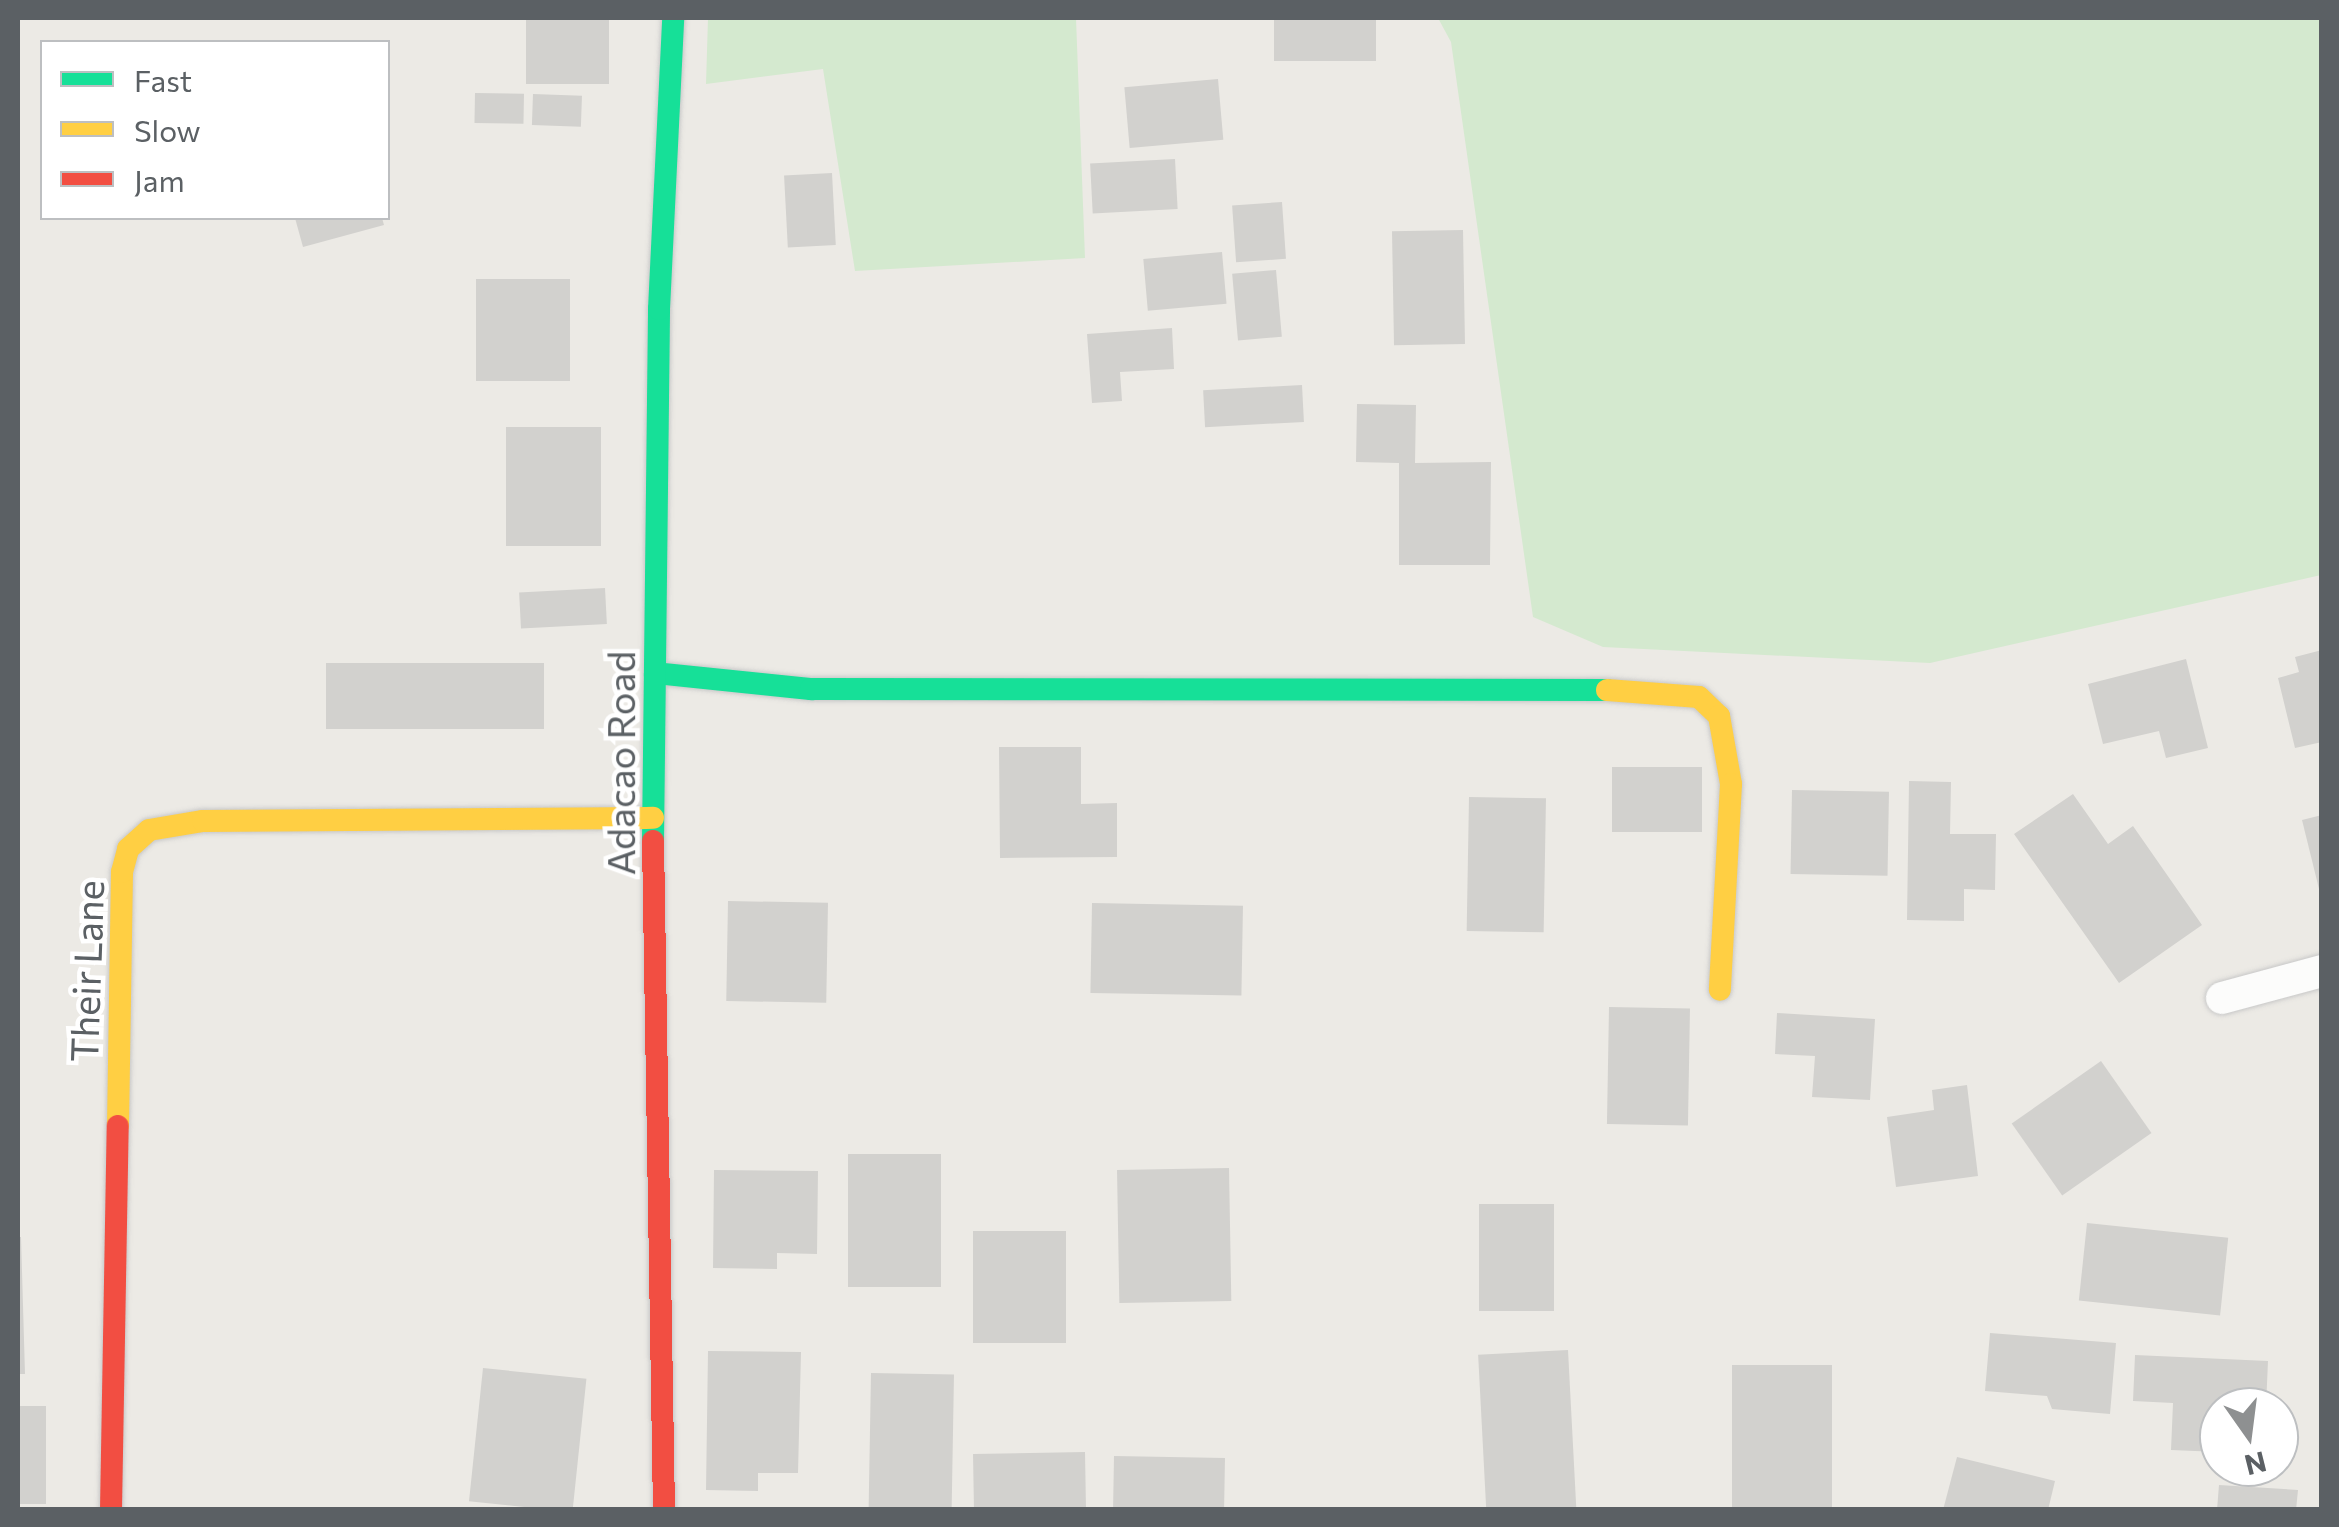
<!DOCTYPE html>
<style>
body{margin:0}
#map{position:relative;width:2339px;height:1527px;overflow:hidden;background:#eceae5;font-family:Commissioner,sans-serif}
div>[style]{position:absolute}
.green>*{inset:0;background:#d4e9cf}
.building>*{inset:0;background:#d2d1ce;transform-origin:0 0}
.roads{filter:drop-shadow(0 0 2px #c8c8c8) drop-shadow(0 0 2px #c8c8c8)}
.street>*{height:32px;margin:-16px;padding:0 16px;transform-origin:16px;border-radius:16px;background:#fcfcfb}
.fast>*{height:22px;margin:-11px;padding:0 11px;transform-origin:11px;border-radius:11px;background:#16e098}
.slow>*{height:22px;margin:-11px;padding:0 11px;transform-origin:11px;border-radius:11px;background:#ffcf43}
.jam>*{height:22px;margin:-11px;padding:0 11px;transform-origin:11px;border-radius:11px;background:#f24e42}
span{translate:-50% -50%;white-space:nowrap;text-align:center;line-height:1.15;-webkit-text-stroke:9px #fff;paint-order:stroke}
.street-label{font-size:38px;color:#5b6064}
.frame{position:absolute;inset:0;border:20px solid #5b6064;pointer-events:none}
.legend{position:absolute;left:40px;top:40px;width:350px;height:180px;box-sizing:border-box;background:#fff;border:2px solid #bdbfc1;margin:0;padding:12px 18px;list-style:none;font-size:30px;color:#5b6064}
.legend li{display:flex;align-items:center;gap:20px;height:50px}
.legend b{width:50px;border:2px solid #bdbfc1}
.north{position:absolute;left:2199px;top:1387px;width:100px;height:100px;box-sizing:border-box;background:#fff;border:2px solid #bdbfc1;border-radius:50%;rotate:166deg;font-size:28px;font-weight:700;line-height:40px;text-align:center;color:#5b6064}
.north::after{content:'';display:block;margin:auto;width:35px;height:45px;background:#8e9091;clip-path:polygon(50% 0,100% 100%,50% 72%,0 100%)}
</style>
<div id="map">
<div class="green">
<i style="clip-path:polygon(708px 18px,1076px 18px,1085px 258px,855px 271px,823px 69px,706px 84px)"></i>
<i style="clip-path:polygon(1438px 18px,2321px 18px,2321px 575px,1930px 663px,1603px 647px,1533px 617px,1451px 42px)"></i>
</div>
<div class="building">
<i style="left:526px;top:18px;width:83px;height:66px"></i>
<i style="left:1274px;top:18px;width:102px;height:43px"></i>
<i style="left:1218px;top:79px;width:61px;height:94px;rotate:85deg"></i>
<i style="left:475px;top:93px;width:49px;height:30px;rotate:1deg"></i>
<i style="left:533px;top:94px;width:49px;height:31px;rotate:2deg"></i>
<i style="left:1175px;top:159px;width:50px;height:85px;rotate:87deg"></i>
<i style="left:832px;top:173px;width:72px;height:48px;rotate:87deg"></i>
<i style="left:1282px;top:202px;width:57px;height:50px;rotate:86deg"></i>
<i style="clip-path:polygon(295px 218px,382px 218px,384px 225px,303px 247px)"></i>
<i style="left:1463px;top:230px;width:114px;height:71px;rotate:89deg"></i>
<i style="left:1222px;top:252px;width:52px;height:79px;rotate:85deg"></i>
<i style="left:1276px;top:270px;width:67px;height:44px;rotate:85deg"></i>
<i style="left:476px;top:279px;width:94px;height:102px"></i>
<i style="clip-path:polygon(1172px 328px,1174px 369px,1120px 372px,1122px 401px,1092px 403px,1087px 334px)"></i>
<i style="left:1302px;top:385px;width:37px;height:99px;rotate:87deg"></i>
<i style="clip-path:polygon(1357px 404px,1416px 405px,1415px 463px,1491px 462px,1490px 565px,1399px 565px,1399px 463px,1356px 462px)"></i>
<i style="left:601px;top:427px;width:119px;height:95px;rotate:90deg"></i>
<i style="left:605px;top:588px;width:36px;height:86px;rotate:87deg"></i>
<i style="clip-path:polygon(2322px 650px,2322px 742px,2295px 748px,2278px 678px,2299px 672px,2295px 657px)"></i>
<i style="clip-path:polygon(2186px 659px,2208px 748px,2166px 758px,2159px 731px,2103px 744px,2088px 684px)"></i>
<i style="left:544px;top:663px;width:66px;height:218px;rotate:90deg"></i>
<i style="clip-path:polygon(999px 747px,1081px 747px,1081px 804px,1117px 803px,1117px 857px,1000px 858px)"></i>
<i style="left:1702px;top:767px;width:65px;height:90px;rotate:90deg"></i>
<i style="clip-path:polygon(1909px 781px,1951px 782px,1950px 834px,1996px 834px,1995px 890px,1964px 889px,1964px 921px,1907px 920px)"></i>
<i style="left:1792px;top:790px;width:97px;height:84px;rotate:1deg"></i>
<i style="clip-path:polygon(2073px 794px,2108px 844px,2133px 826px,2202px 925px,2119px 983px,2014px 834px)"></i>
<i style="left:1469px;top:797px;width:77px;height:134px;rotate:1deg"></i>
<i style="clip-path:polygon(2322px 815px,2322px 893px,2320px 893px,2302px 820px)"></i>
<i style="left:728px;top:901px;width:100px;height:100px;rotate:1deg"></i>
<i style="left:1092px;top:903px;width:151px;height:90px;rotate:1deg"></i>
<i style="left:1609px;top:1007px;width:81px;height:117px;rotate:1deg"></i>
<i style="clip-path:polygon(1777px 1013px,1875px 1019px,1870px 1100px,1812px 1097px,1815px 1056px,1775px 1054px)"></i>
<i style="left:2101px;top:1061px;width:88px;height:109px;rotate:55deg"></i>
<i style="clip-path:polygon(1967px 1085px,1978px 1176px,1896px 1187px,1887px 1117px,1934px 1110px,1932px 1090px)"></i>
<i style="left:848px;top:1154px;width:93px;height:133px"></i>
<i style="left:1229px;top:1168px;width:133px;height:112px;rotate:89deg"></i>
<i style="clip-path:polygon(714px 1170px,818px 1171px,817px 1254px,777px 1253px,777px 1269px,713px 1268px)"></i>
<i style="left:1479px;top:1204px;width:75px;height:107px"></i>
<i style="left:2087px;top:1223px;width:142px;height:78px;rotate:6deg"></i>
<i style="left:973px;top:1231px;width:93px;height:112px"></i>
<i style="clip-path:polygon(18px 1237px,21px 1237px,25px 1374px,18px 1374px)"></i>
<i style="clip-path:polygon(1990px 1333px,2116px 1343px,2110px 1414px,2052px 1409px,2047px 1396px,1985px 1391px)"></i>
<i style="left:1568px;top:1350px;width:160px;height:90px;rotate:87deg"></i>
<i style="clip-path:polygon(708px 1351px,801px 1352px,798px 1473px,758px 1473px,758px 1491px,706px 1490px)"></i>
<i style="clip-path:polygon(2135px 1355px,2268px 1361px,2266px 1407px,2219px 1407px,2219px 1452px,2171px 1450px,2173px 1403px,2133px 1401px)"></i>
<i style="left:1732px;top:1365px;width:100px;height:145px"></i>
<i style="left:483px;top:1368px;width:104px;height:134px;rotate:6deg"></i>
<i style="left:871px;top:1373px;width:83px;height:137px;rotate:1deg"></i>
<i style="left:18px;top:1406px;width:28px;height:98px"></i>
<i style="left:1085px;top:1452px;width:58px;height:112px;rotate:89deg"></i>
<i style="left:1114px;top:1456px;width:111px;height:54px;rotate:1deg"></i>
<i style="clip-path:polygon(1957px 1457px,2055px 1481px,2048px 1510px,1943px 1510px)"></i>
<i style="clip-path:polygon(2219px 1485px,2298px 1490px,2296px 1510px,2217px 1510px)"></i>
</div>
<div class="roads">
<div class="street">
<i style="left:2222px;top:998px;width:104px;rotate:-15.1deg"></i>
</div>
<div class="fast">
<i style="left:655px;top:673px;width:157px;rotate:5.9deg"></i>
<i style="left:811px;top:689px;width:796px;rotate:0.07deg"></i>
<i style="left:653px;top:841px;width:532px;rotate:-89.35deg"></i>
<i style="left:659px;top:309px;width:291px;rotate:-87.2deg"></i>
</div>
<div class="slow">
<i style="left:1607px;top:690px;width:92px;rotate:4.4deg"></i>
<i style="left:1699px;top:697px;width:28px;rotate:44deg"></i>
<i style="left:1719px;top:716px;width:69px;rotate:80deg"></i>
<i style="left:1731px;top:784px;width:206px;rotate:93.1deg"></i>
<i style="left:118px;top:1126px;width:254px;rotate:-89.1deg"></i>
<i style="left:122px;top:872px;width:24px;rotate:-75deg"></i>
<i style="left:128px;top:849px;width:28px;rotate:-42deg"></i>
<i style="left:149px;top:830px;width:55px;rotate:-9.5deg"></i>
<i style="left:203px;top:821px;width:450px;rotate:-0.4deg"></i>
</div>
<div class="jam">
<i style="left:653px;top:841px;width:669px;rotate:89.06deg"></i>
<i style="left:111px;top:1510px;width:384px;rotate:-89deg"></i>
</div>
</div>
<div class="street-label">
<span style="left:620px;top:763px;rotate:-90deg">Adacao Road</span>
<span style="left:86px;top:971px;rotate:-88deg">Their Lane</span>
</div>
<div class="frame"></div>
<ul class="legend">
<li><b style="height:12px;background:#16e098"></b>Fast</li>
<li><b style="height:12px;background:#ffcf43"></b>Slow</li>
<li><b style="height:12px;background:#f24e42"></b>Jam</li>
</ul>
<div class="north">N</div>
</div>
